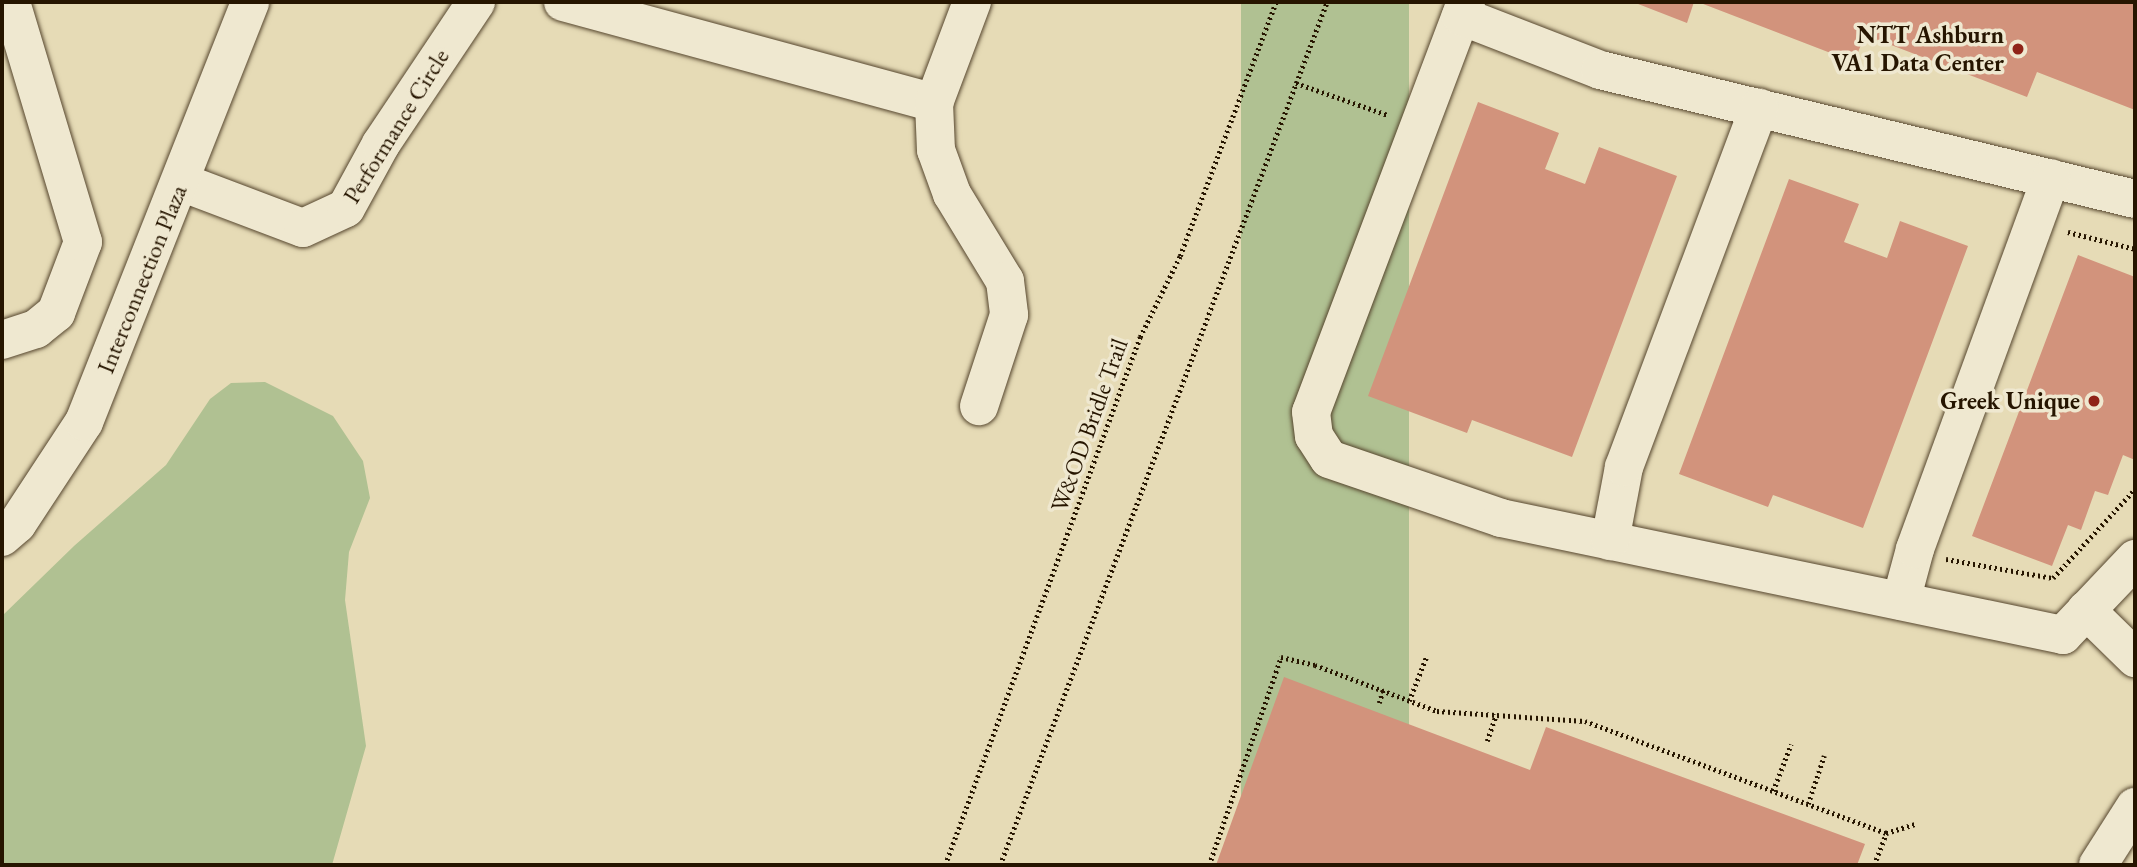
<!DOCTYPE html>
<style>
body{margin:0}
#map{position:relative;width:2137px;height:867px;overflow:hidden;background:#e6dbb6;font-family:"EB Garamond",serif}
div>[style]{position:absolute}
.green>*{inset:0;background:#b0c192;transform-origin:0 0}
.building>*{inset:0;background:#d2937c}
.path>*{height:4.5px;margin-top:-2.25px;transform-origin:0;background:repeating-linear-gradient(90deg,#261500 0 2px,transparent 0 5.5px)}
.roads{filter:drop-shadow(0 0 2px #56462e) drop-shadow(0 0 2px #56462e)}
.minor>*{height:38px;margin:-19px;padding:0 19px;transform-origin:19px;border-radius:19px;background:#efe8d0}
.dots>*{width:19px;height:19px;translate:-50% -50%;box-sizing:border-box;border:4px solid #efe8d0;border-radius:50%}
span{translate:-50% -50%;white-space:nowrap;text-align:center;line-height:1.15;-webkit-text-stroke:7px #efe8d0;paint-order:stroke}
.poi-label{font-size:24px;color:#261500;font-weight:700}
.right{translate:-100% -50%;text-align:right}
.street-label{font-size:24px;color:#261500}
.frame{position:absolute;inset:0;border:4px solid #261500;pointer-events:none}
</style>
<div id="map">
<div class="green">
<i style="left:1241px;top:2px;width:168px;height:924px"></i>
<i style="clip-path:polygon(265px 382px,333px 416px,363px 461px,370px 498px,349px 552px,345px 600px,366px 746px,332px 865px,2px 865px,2px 616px,74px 546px,166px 465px,210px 399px,231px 383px)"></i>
</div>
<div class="building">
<i style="clip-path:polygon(1633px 2px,1694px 2px,1687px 23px)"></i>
<i style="clip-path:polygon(1698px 2px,2135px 2px,2135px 110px,2037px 72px,2027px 97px,1865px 35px,1854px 62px)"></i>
<i style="clip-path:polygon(1478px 102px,1559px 133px,1545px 169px,1585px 184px,1599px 147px,1677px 176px,1572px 457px,1472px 420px,1467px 433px,1368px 396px)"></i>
<i style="clip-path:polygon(1789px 179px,1859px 204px,1844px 242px,1887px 258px,1900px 221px,1968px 246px,1863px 528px,1773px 495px,1768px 507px,1679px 474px)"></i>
<i style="clip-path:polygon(2078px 255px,2135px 277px,2135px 460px,2123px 455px,2108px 495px,2095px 491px,2081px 530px,2068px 525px,2052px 566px,1972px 536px)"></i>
<i style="clip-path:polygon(1284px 677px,1530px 770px,1546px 727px,1865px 844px,1857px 865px,1216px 865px)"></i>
</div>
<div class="path">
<i style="left:1296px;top:83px;width:97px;rotate:19.2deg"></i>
<i style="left:2068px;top:232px;width:69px;rotate:14.2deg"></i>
<i style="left:1946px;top:559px;width:109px;rotate:10.1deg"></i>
<i style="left:2053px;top:578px;width:121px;rotate:-47.3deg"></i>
<i style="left:1409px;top:701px;width:49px;rotate:-68.6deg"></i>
<i style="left:1379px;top:703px;width:14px;rotate:-73deg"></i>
<i style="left:1487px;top:741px;width:28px;rotate:-71deg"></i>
<i style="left:1773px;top:791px;width:50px;rotate:-69deg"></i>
<i style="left:1808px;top:804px;width:51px;rotate:-71.6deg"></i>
<i style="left:945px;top:865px;width:563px;rotate:-69.73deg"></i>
<i style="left:1140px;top:337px;width:90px;rotate:-63.7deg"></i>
<i style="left:1180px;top:256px;width:272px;rotate:-69.3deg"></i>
<i style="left:1000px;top:865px;width:923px;rotate:-69.25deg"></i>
<i style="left:1209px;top:865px;width:220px;rotate:-70.9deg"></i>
<i style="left:1281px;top:657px;width:35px;rotate:13deg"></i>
<i style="left:1315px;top:665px;width:130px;rotate:20.7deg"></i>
<i style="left:1437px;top:711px;width:148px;rotate:3.9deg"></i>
<i style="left:1585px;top:721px;width:321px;rotate:20.4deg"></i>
<i style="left:1886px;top:833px;width:30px;rotate:-17deg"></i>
<i style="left:1874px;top:865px;width:34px;rotate:-69deg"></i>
</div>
<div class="roads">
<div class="minor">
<i style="left:563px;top:2px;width:385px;rotate:15.2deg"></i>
<i style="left:934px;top:103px;width:47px;rotate:87.6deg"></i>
<i style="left:936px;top:150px;width:47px;rotate:70deg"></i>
<i style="left:952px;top:194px;width:102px;rotate:58.7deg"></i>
<i style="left:1005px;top:281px;width:34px;rotate:83deg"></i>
<i style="left:1009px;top:315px;width:96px;rotate:108.2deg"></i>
<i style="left:1466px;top:2px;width:438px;rotate:110.7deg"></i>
<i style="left:1311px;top:412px;width:24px;rotate:83deg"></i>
<i style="left:1314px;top:436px;width:27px;rotate:57deg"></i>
<i style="left:1329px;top:459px;width:182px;rotate:18.9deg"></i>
<i style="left:1501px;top:518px;width:574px;rotate:11.76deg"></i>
<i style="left:2063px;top:635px;width:105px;rotate:-46.5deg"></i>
<i style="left:1461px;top:16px;width:149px;rotate:21.2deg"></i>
<i style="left:1600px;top:70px;width:550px;rotate:13.56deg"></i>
<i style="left:934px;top:103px;width:108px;rotate:-69.4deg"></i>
<i style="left:181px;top:182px;width:130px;rotate:20.7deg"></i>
<i style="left:303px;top:228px;width:47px;rotate:-24.9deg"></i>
<i style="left:346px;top:208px;width:73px;rotate:-61.3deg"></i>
<i style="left:381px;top:144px;width:171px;rotate:-56.2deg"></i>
<i style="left:2px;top:340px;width:36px;rotate:-18deg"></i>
<i style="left:36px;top:329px;width:26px;rotate:-39deg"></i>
<i style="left:56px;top:313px;width:76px;rotate:-69.2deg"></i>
<i style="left:83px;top:242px;width:251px;rotate:-106.7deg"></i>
<i style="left:2px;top:537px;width:20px;rotate:-41deg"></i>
<i style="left:17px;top:524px;width:122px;rotate:-56.7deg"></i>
<i style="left:84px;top:422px;width:452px;rotate:-68.4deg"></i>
<i style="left:1610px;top:541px;width:75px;rotate:-79.3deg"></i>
<i style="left:1624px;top:467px;width:384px;rotate:-69.4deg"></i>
<i style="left:1901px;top:601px;width:54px;rotate:-74.9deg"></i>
<i style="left:1915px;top:549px;width:395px;rotate:-69.9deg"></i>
<i style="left:2086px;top:610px;width:69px;rotate:44.4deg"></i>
<i style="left:2098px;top:865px;width:69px;rotate:-57.5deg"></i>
</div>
</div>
<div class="dots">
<i style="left:2018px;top:49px;background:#8f2418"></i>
<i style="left:2094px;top:401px;background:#8f2418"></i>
</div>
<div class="poi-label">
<span class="right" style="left:2004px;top:49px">NTT Ashburn<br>VA1 Data Center</span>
<span class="right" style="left:2080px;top:401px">Greek Unique</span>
</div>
<div class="street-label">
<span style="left:396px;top:126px;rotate:-58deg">Performance Circle</span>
<span style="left:142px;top:279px;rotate:-68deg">Interconnection Plaza</span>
<span style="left:1089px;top:425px;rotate:-70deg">W&amp;OD Bridle Trail</span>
</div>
<div class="frame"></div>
</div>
